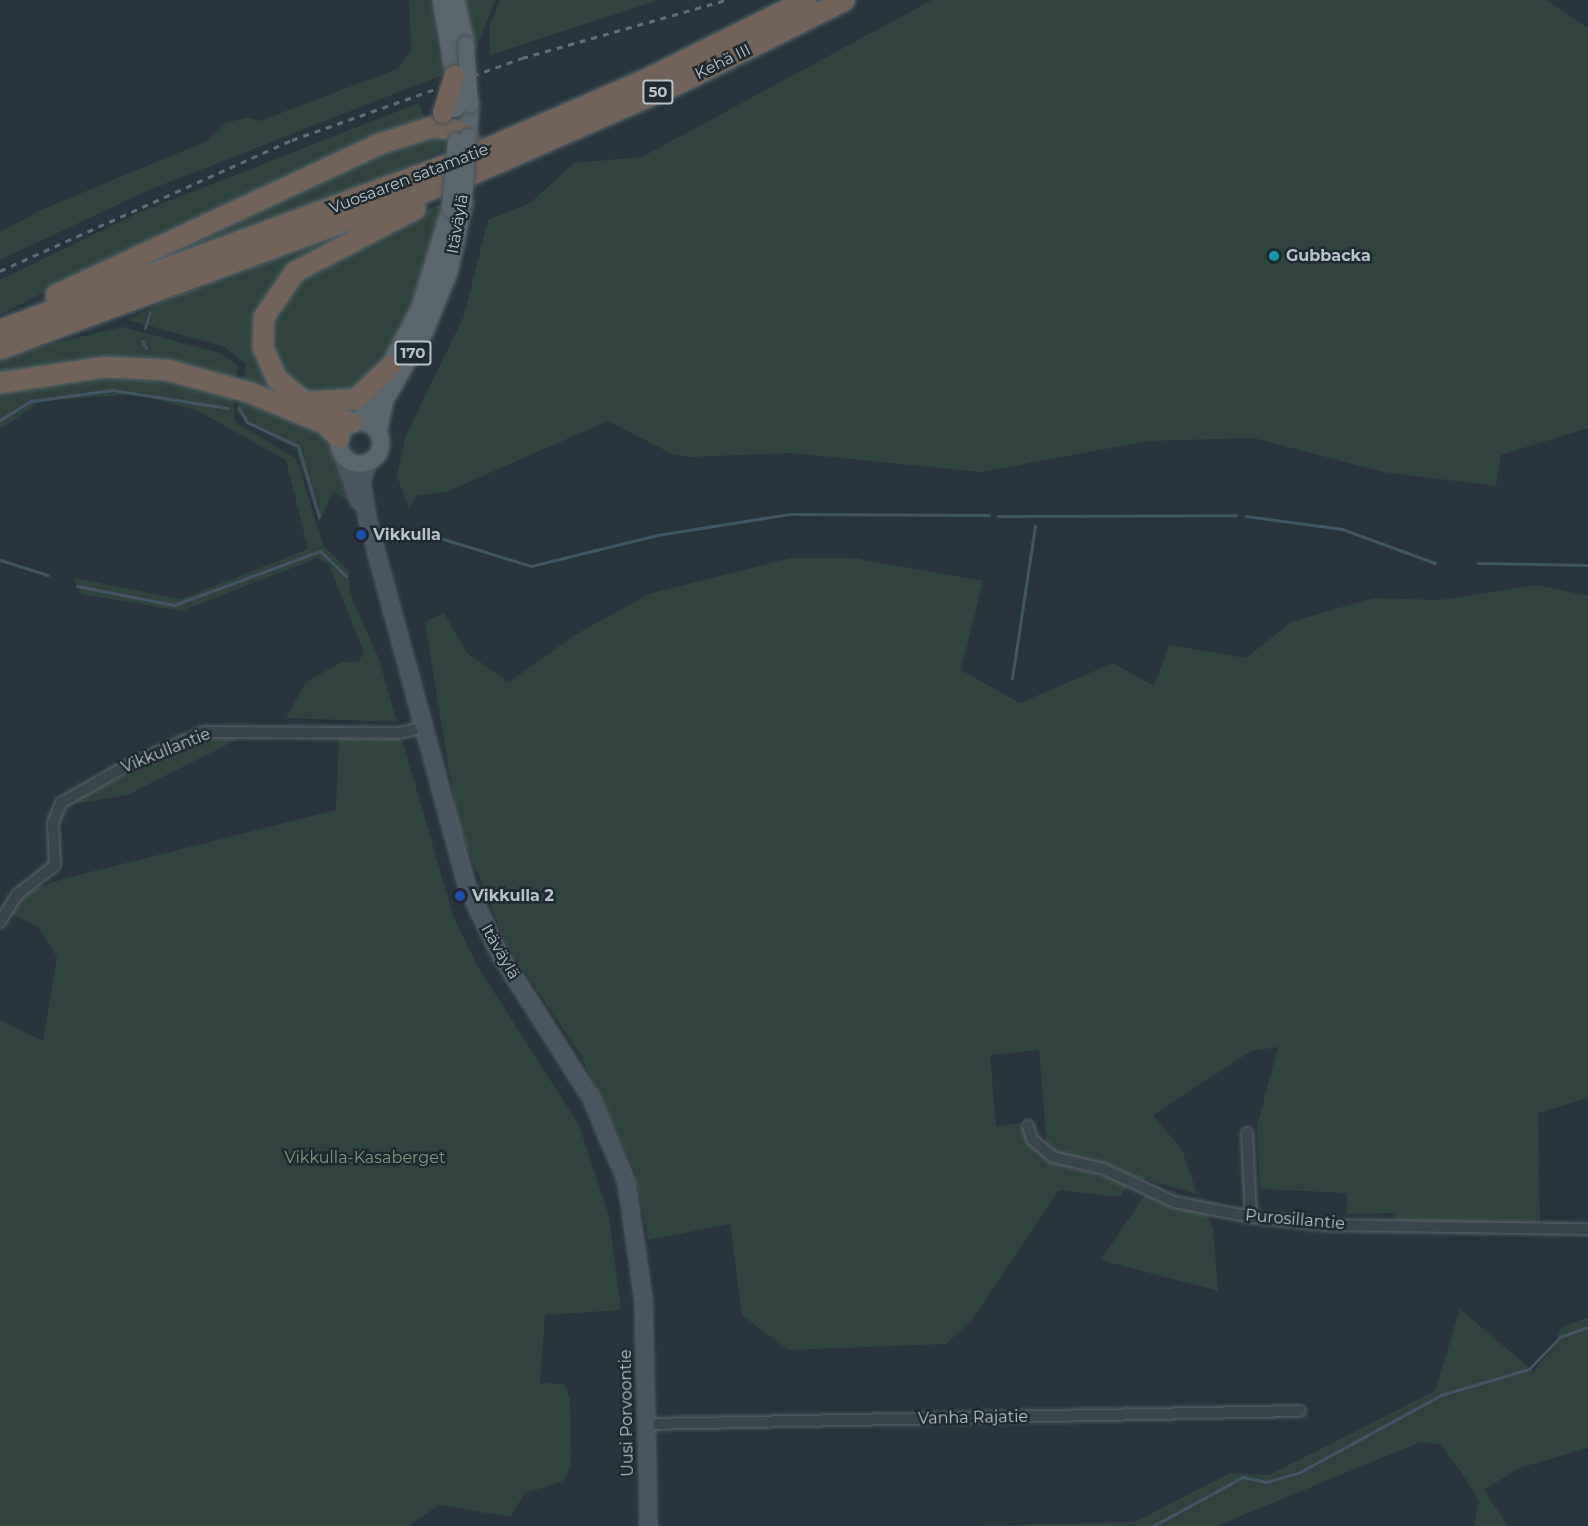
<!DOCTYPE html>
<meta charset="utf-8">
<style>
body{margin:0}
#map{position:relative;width:1588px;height:1526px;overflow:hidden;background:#28353c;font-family:Montserrat,sans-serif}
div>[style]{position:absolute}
.green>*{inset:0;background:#30443f}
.stream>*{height:3px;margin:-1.5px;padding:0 1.5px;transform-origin:1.5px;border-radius:1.5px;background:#405663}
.roads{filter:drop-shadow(0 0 2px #59646a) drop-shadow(0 0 2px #59646a)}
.street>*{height:10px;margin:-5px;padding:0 5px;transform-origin:5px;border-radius:5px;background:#3b464c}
.secondary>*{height:15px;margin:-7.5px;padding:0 7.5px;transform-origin:7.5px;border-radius:7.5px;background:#4a565f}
.primary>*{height:16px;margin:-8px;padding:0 8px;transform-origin:8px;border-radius:8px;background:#5a666c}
.primary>.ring{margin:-8px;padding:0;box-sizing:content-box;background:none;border:16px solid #5a666c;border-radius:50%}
.highway>*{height:20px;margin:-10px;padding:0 10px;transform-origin:10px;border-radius:10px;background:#716359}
.rail>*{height:3px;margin-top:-1.5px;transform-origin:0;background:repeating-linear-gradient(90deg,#606d75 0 6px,transparent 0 12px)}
.bridges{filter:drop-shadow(0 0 2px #485258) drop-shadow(0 0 2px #485258)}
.primary-bridge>*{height:16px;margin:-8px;padding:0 8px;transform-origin:8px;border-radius:8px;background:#5a666c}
.highway-bridge>*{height:20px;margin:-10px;padding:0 10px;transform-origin:10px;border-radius:10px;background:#716359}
.dots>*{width:16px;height:16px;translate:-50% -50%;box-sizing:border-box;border:3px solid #202b31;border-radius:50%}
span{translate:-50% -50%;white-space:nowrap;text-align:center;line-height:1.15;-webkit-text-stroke:5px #202b31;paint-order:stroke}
.shield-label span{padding:2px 4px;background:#202b31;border:2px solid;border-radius:4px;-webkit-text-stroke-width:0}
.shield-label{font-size:15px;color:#b8c1c7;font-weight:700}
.street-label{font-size:16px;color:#b8c1c7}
.poi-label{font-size:16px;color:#b8c1c7;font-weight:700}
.left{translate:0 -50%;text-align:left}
.park-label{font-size:16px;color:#799a79}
</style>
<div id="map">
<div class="green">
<i style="clip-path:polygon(409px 0,430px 0,442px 75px,149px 190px,0 260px,0 232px,43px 209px,207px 141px,226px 123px,248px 117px,260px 121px,397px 69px,411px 51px)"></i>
<i style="clip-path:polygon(462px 0,495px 0,480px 40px,471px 44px)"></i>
<i style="clip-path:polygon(500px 0,659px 0,490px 55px,490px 25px)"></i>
<i style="clip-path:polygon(932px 0,1547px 0,1588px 28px,1588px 428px,1501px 455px,1496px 486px,1383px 472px,1254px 438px,1148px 441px,981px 472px,792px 453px,690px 457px,672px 454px,608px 421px,446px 492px,416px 496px,409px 509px,397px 476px,405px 437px,464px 316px,488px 220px,530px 203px,574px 163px,642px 157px)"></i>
<i style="clip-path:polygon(419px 103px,426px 122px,110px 258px,0 315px,0 280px,138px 213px)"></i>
<i style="clip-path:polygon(450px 133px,448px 148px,305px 211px,123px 273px,316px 181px,417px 139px)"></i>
<i style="clip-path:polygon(443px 203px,418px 296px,384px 363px,362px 390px,325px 399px,300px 390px,272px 360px,269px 323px,288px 286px,388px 227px)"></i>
<i style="clip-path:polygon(363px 225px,259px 313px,282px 396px,244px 383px,246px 364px,225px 347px,128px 320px,168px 299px)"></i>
<i style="clip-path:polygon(122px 327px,220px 353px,238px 366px,236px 381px,217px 375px,0 377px,0 359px,13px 353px)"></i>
<i style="clip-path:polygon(137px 372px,232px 391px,235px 422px,297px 459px,323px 545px,349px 571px,350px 594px,379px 659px,397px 722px,286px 718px,306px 682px,342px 662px,358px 662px,364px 653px,329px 565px,318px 558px,181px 611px,81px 594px,73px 578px,181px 599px,308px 549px,286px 460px,198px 411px,138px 394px,42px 401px,0 429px,0 390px)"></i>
<i style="clip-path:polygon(241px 395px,324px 434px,348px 500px,333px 492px,319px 522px,295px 448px,245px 423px,236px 410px)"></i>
<i style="clip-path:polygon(790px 558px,853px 558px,983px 581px,961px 670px,1020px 703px,1113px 663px,1154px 686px,1169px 645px,1246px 658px,1291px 622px,1373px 598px,1440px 600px,1537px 585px,1588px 596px,1588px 1098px,1538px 1113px,1540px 1228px,1395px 1227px,1395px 1213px,1347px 1214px,1347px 1193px,1260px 1189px,1257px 1126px,1278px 1047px,1251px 1051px,1153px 1115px,1182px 1150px,1197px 1194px,1055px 1154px,1047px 1146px,1039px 1050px,990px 1055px,996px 1127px,1022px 1123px,1028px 1140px,1051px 1161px,1129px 1184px,1119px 1197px,1059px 1190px,972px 1320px,946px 1344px,788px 1350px,742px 1315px,730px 1224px,648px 1240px,635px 1172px,579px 1053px,507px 945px,458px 825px,425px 622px,444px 613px,467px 653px,509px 682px,575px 635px,649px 594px)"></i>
<i style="clip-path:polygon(250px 733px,127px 795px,63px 806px,205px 735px)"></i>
<i style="clip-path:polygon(339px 734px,402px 739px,453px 916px,478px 967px,579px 1125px,609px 1216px,621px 1310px,545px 1315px,540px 1383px,564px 1384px,570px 1398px,571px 1466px,563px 1481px,525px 1493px,510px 1517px,439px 1505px,408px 1526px,0 1526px,0 1020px,43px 1041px,57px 957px,37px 926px,9px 913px,29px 891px,63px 879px,336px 810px)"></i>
<i style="clip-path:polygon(1146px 1193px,1206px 1213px,1213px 1228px,1218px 1291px,1101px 1260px)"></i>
<i style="clip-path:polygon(1460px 1309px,1533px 1371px,1554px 1347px,1560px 1328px,1588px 1317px,1588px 1448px,1519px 1468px,1484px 1490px,1508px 1526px,1474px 1526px,1479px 1501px,1460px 1470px,1440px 1444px,1420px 1442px,1217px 1526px,969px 1526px,1135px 1522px,1230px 1473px,1269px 1475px,1435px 1391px)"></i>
</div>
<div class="stream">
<i style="left:145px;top:328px;width:16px;rotate:-72deg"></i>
<i style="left:142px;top:341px;width:8px;rotate:60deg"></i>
<i style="left:239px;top:408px;width:16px;rotate:60deg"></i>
<i style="left:247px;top:422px;width:56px;rotate:25.2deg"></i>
<i style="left:298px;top:446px;width:74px;rotate:73.5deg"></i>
<i style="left:0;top:420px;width:36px;rotate:-32deg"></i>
<i style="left:31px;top:401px;width:82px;rotate:-7.7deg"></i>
<i style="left:112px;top:390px;width:117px;rotate:8.8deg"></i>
<i style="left:998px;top:516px;width:238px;rotate:-0.2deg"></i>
<i style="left:1246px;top:516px;width:97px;rotate:7.7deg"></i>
<i style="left:1342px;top:529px;width:99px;rotate:20.1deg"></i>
<i style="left:414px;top:530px;width:122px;rotate:17.1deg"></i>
<i style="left:531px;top:566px;width:130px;rotate:-13.8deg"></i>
<i style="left:657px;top:535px;width:135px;rotate:-9deg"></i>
<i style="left:790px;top:514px;width:199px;rotate:0.3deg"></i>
<i style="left:0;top:560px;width:50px;rotate:17.4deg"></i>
<i style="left:1478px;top:563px;width:110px;rotate:1deg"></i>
<i style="left:77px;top:586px;width:99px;rotate:11.1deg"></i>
<i style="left:174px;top:605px;width:156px;rotate:-20.3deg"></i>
<i style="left:320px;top:551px;width:36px;rotate:44deg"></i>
<i style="left:1012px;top:678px;width:154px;rotate:-81.4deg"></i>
<i style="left:1153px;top:1526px;width:102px;rotate:-28.6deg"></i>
<i style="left:1243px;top:1477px;width:24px;rotate:12deg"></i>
<i style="left:1266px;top:1482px;width:35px;rotate:-16deg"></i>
<i style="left:1300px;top:1472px;width:161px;rotate:-28.6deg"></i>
<i style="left:1441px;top:1395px;width:92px;rotate:-16.5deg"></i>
<i style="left:1529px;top:1369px;width:45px;rotate:-45.9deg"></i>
<i style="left:1560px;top:1337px;width:30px;rotate:-20deg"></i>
</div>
<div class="roads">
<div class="street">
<i style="left:0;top:922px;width:32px;rotate:-58deg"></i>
<i style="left:17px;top:895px;width:48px;rotate:-38.3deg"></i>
<i style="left:55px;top:865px;width:42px;rotate:-92.7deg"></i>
<i style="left:53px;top:823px;width:22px;rotate:-68deg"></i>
<i style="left:61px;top:803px;width:75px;rotate:-29.6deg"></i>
<i style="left:126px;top:766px;width:85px;rotate:-23.6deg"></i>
<i style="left:204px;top:732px;width:196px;rotate:0.3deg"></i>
<i style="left:400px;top:733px;width:25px;rotate:-14deg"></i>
<i style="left:1028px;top:1126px;width:14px;rotate:73deg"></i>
<i style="left:1032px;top:1139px;width:28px;rotate:41deg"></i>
<i style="left:1053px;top:1157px;width:52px;rotate:13.2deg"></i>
<i style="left:1104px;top:1169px;width:77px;rotate:25.2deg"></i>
<i style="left:1174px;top:1202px;width:78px;rotate:11deg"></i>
<i style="left:1251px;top:1217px;width:75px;rotate:6.1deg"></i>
<i style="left:1326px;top:1225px;width:262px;rotate:0.9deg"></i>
<i style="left:1247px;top:1133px;width:84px;rotate:87.3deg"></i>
<i style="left:646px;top:1424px;width:654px;rotate:-1.14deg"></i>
</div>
<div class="secondary">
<i style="left:342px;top:454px;width:49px;rotate:70.8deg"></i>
<i style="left:367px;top:462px;width:20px;rotate:108deg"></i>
<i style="left:361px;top:481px;width:38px;rotate:81deg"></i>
<i style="left:367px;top:519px;width:381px;rotate:74.8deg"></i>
<i style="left:467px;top:887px;width:73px;rotate:64.1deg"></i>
<i style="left:499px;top:953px;width:172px;rotate:57.6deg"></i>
<i style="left:591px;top:1098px;width:90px;rotate:67.1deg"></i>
<i style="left:626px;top:1181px;width:119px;rotate:81.8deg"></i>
<i style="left:643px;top:1299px;width:227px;rotate:88.7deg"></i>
</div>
<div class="primary">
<i style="left:441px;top:0;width:77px;rotate:80.3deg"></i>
<i style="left:456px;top:0;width:46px;rotate:77.5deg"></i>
<i style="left:468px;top:137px;width:32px;rotate:-86deg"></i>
<i style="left:360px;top:422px;width:129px;rotate:-62.2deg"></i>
<i style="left:420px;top:308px;width:103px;rotate:-73.1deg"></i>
<i class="ring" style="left:339px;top:422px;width:26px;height:26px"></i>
<i style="left:378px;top:432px;width:33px;rotate:-78deg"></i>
<i style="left:385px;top:400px;width:80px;rotate:-59.9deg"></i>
<i style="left:425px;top:331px;width:64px;rotate:-67.9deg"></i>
<i style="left:449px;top:272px;width:71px;rotate:-77.7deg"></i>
</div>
<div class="highway">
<i style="left:56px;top:295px;width:357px;rotate:-25deg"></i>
<i style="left:380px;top:144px;width:55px;rotate:-18.1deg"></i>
<i style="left:432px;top:127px;width:23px;rotate:7deg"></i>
<i style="left:455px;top:130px;width:15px;rotate:28deg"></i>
<i style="left:0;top:330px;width:494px;rotate:-20.3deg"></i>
<i style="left:463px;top:159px;width:203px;rotate:-23.5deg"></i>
<i style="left:649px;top:78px;width:175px;rotate:-26.4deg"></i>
<i style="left:0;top:349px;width:499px;rotate:-20.3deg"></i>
<i style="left:468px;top:176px;width:234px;rotate:-23.7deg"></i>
<i style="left:682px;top:82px;width:182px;rotate:-26.7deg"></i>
<i style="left:0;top:383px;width:105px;rotate:-8.7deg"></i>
<i style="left:104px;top:367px;width:63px;rotate:2.7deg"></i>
<i style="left:167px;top:370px;width:87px;rotate:15.3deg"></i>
<i style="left:251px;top:393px;width:80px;rotate:22.7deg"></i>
<i style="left:325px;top:424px;width:20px;rotate:45deg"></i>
<i style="left:308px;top:402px;width:48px;rotate:-3.6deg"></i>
<i style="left:356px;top:399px;width:48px;rotate:-43.3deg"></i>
<i style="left:352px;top:423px;width:38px;rotate:-162deg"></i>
<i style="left:316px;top:411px;width:50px;rotate:-140.6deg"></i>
<i style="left:277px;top:379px;width:35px;rotate:-114deg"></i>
<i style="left:263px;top:347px;width:30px;rotate:-88deg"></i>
<i style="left:264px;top:317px;width:55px;rotate:-55.4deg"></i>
<i style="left:295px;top:272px;width:136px;rotate:-27.7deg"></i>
</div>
</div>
<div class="rail">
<i style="left:0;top:271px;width:320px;rotate:-24.2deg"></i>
<i style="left:292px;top:140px;width:244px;rotate:-19.6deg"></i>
<i style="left:522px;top:58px;width:211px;rotate:-15.9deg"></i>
</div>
<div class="bridges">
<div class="primary-bridge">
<i style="left:466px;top:45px;width:60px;rotate:86.2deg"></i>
<i style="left:454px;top:83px;width:26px;rotate:86deg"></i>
<i style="left:464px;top:203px;width:66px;rotate:-86.5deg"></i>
<i style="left:450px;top:209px;width:68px;rotate:-85deg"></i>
</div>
<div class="highway-bridge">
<i style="left:443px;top:113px;width:39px;rotate:-73deg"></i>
</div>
</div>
<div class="dots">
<i style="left:1274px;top:256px;background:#0f9aa8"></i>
<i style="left:361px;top:535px;background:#1a4fb4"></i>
<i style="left:460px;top:896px;background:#1a4fb4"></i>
</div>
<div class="shield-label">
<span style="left:658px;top:92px">50</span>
<span style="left:413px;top:353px">170</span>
</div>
<div class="street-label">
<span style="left:723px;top:62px;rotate:-26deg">Kehä III</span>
<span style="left:409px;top:179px;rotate:-21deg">Vuosaaren satamatie</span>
<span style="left:458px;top:224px;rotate:-80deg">Itäväylä</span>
<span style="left:166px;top:751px;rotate:-22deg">Vikkullantie</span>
<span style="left:500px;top:952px;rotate:60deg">Itäväylä</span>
<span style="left:1295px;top:1220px;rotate:5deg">Purosillantie</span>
<span style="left:627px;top:1413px;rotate:-91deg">Uusi Porvoontie</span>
<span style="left:973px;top:1418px;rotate:-1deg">Vanha Rajatie</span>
</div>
<div class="poi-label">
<span class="left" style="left:1286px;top:256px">Gubbacka</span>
<span class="left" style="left:373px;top:535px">Vikkulla</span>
<span class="left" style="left:472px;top:896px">Vikkulla 2</span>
</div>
<div class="park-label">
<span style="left:365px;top:1158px">Vikkulla-Kasaberget</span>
</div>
</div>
